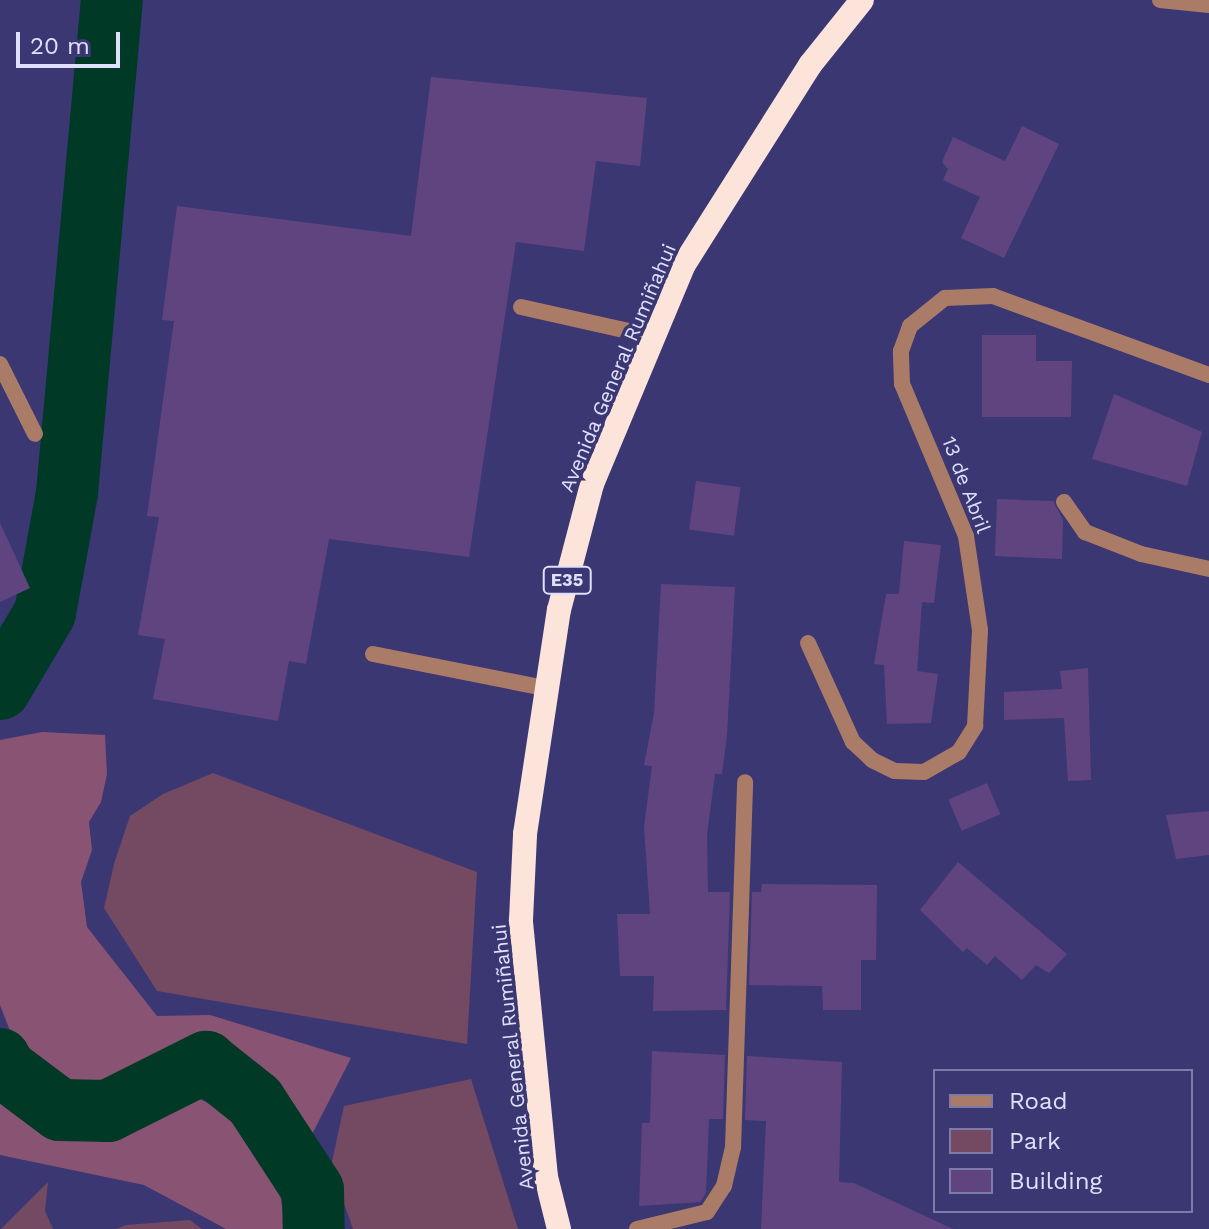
<!DOCTYPE html>
<meta charset="utf-8">
<style>
body{margin:0}
#map{position:relative;width:1209px;height:1229px;overflow:hidden;background:#3b3773;font-family:"Work Sans",sans-serif}
div>[style]{position:absolute}
.green>*{inset:0;background:#744962}
.forest>*{inset:0;background:#895373}
.river>*{height:62px;margin:-31px;padding:0 31px;transform-origin:31px;border-radius:31px;background:#003a26}
.building>*{inset:0;background:#604480;transform-origin:0 0}
.lane>*{height:16px;margin:-8px;padding:0 8px;transform-origin:8px;border-radius:8px;background:#aa7c68}
.street>*{height:16px;margin:-8px;padding:0 8px;transform-origin:8px;border-radius:8px;background:#aa7c68}
.highway>*{height:24px;margin:-12px;padding:0 12px;transform-origin:12px;border-radius:12px;background:#fce4db}
span{translate:-50% -50%;white-space:nowrap;text-align:center;line-height:1.15;-webkit-text-stroke:7px #3b3773;paint-order:stroke}
.shield-label span{padding:2px 6px;background:#3b3773;border:2px solid;border-radius:6px;-webkit-text-stroke-width:0}
.shield-label{font-size:18px;color:#dee0fd;font-weight:700}
.street-label{font-size:20px;color:#dee0fd}
.legend{position:absolute;left:933px;top:1069px;width:260px;height:144px;box-sizing:border-box;background:#3b3773;border:2px solid #7c7baa;margin:0;padding:10px 14px;list-style:none;font-size:24px;color:#dee0fd}
.legend li{display:flex;align-items:center;gap:16px;height:40px}
.legend b{width:40px;border:2px solid #7c7baa}
.scale{position:absolute;left:16px;top:32px;width:104px;height:36px;box-sizing:border-box;border:4px solid #dee0fd;border-top:0;padding-left:10px;font-size:24px;line-height:28px;white-space:nowrap;color:#dee0fd;-webkit-text-stroke:6px #3b3773;paint-order:stroke}
</style>
<div id="map">
<div class="green">
<i style="clip-path:polygon(213px 773px,477px 872px,467px 1044px,157px 991px,104px 908px,114px 864px,130px 816px,163px 794px)"></i>
<i style="clip-path:polygon(471px 1079px,518px 1229px,353px 1229px,331px 1166px,344px 1106px)"></i>
<i style="clip-path:polygon(48px 1182px,45px 1211px,53px 1229px,1px 1229px)"></i>
<i style="clip-path:polygon(190px 1220px,202px 1229px,116px 1229px,126px 1225px)"></i>
</div>
<div class="forest">
<i style="clip-path:polygon(42px 732px,105px 735px,107px 774px,101px 802px,89px 822px,92px 850px,81px 882px,87px 927px,157px 1016px,210px 1015px,351px 1058px,306px 1146px,243px 1062px,209px 1042px,99px 1092px,60px 1086px,14px 1041px,0 1005px,0 740px)"></i>
<i style="clip-path:polygon(0 1092px,69px 1135px,103px 1133px,187px 1094px,218px 1107px,264px 1153px,280px 1193px,285px 1229px,226px 1229px,144px 1185px,0 1155px)"></i>
</div>
<div class="river">
<i style="left:0;top:689px;width:88px;rotate:-59.4deg"></i>
<i style="left:45px;top:613px;width:122px;rotate:-79.6deg"></i>
<i style="left:67px;top:493px;width:495px;rotate:-84.8deg"></i>
<i style="left:0;top:1059px;width:10px;rotate:66deg"></i>
<i style="left:4px;top:1068px;width:70px;rotate:36.9deg"></i>
<i style="left:60px;top:1110px;width:48px;rotate:1.2deg"></i>
<i style="left:108px;top:1111px;width:110px;rotate:-26.6deg"></i>
<i style="left:206px;top:1062px;width:63px;rotate:38.5deg"></i>
<i style="left:255px;top:1101px;width:106px;rotate:56.9deg"></i>
<i style="left:313px;top:1190px;width:39px;rotate:89deg"></i>
</div>
<div class="building">
<i style="clip-path:polygon(431px 77px,647px 98px,640px 166px,596px 161px,584px 251px,516px 242px,469px 557px,329px 539px,306px 664px,289px 661px,278px 721px,153px 699px,165px 639px,138px 635px,159px 517px,147px 516px,174px 321px,162px 320px,177px 206px,411px 236px)"></i>
<i style="clip-path:polygon(1022px 126px,1059px 144px,1004px 258px,961px 238px,980px 197px,943px 180px,948px 169px,942px 162px,953px 137px,1005px 161px)"></i>
<i style="clip-path:polygon(982px 335px,1036px 335px,1036px 361px,1072px 361px,1071px 417px,982px 417px)"></i>
<i style="clip-path:polygon(1114px 394px,1202px 432px,1187px 486px,1092px 459px)"></i>
<i style="left:696px;top:481px;width:45px;height:49px;rotate:8deg"></i>
<i style="clip-path:polygon(997px 499px,1053px 501px,1063px 520px,1062px 559px,995px 556px)"></i>
<i style="clip-path:polygon(0 523px,30px 588px,0 602px)"></i>
<i style="clip-path:polygon(904px 541px,941px 545px,934px 603px,922px 602px,917px 671px,938px 674px,931px 723px,887px 724px,884px 665px,874px 664px,886px 594px,899px 594px)"></i>
<i style="clip-path:polygon(661px 584px,735px 587px,727px 735px,722px 774px,715px 774px,707px 835px,708px 892px,730px 892px,726px 1010px,653px 1011px,654px 976px,620px 976px,617px 914px,650px 914px,644px 827px,652px 766px,644px 765px,654px 713px)"></i>
<i style="clip-path:polygon(1088px 668px,1091px 780px,1068px 781px,1064px 718px,1004px 720px,1004px 692px,1062px 689px,1060px 671px)"></i>
<i style="left:987px;top:783px;width:34px;height:42px;rotate:67deg"></i>
<i style="clip-path:polygon(1209px 811px,1209px 855px,1176px 859px,1166px 815px)"></i>
<i style="clip-path:polygon(958px 862px,1067px 954px,1049px 973px,1036px 965px,1022px 980px,995px 956px,987px 965px,967px 948px,963px 952px,920px 910px)"></i>
<i style="clip-path:polygon(762px 884px,877px 885px,876px 960px,861px 960px,861px 1010px,823px 1010px,822px 986px,749px 985px,752px 892px,761px 892px)"></i>
<i style="clip-path:polygon(652px 1051px,725px 1055px,723px 1119px,709px 1119px,706px 1193px,700px 1202px,639px 1206px,642px 1123px,650px 1123px)"></i>
<i style="clip-path:polygon(747px 1056px,842px 1062px,839px 1182px,854px 1183px,953px 1229px,761px 1229px,766px 1121px,745px 1120px)"></i>
</div>
<div class="lane">
<i style="left:521px;top:307px;width:137px;rotate:12.6deg"></i>
<i style="left:373px;top:654px;width:174px;rotate:11.2deg"></i>
</div>
<div class="street">
<i style="left:1160px;top:0;width:49px;rotate:5.8deg"></i>
<i style="left:0;top:364px;width:78px;rotate:63.4deg"></i>
<i style="left:1064px;top:502px;width:37px;rotate:55deg"></i>
<i style="left:1085px;top:532px;width:60px;rotate:21.4deg"></i>
<i style="left:1141px;top:554px;width:70px;rotate:12.4deg"></i>
<i style="left:808px;top:643px;width:109px;rotate:65.6deg"></i>
<i style="left:853px;top:742px;width:26px;rotate:43deg"></i>
<i style="left:872px;top:760px;width:25px;rotate:26deg"></i>
<i style="left:895px;top:771px;width:29px;rotate:2deg"></i>
<i style="left:924px;top:772px;width:40px;rotate:-29.7deg"></i>
<i style="left:959px;top:752px;width:31px;rotate:-58deg"></i>
<i style="left:975px;top:726px;width:96px;rotate:-87deg"></i>
<i style="left:980px;top:630px;width:95px;rotate:-98.5deg"></i>
<i style="left:966px;top:536px;width:165px;rotate:-112.8deg"></i>
<i style="left:902px;top:384px;width:33px;rotate:-92deg"></i>
<i style="left:901px;top:351px;width:27px;rotate:-70deg"></i>
<i style="left:910px;top:326px;width:45px;rotate:-38.7deg"></i>
<i style="left:945px;top:298px;width:48px;rotate:-2.4deg"></i>
<i style="left:993px;top:296px;width:230px;rotate:20.1deg"></i>
<i style="left:637px;top:1229px;width:72px;rotate:-13.7deg"></i>
<i style="left:707px;top:1212px;width:31px;rotate:-57deg"></i>
<i style="left:724px;top:1186px;width:39px;rotate:-77deg"></i>
<i style="left:733px;top:1148px;width:366px;rotate:-88.1deg"></i>
</div>
<div class="highway">
<i style="left:559px;top:1229px;width:54px;rotate:-104deg"></i>
<i style="left:546px;top:1177px;width:258px;rotate:-95.6deg"></i>
<i style="left:521px;top:920px;width:86px;rotate:-87.3deg"></i>
<i style="left:525px;top:834px;width:227px;rotate:-81.4deg"></i>
<i style="left:559px;top:610px;width:130px;rotate:-75.3deg"></i>
<i style="left:592px;top:484px;width:236px;rotate:-67.3deg"></i>
<i style="left:683px;top:266px;width:238px;rotate:-57.7deg"></i>
<i style="left:810px;top:65px;width:83px;rotate:-51.3deg"></i>
</div>
<div class="shield-label">
<span style="left:567px;top:580px">E35</span>
</div>
<div class="street-label">
<span style="left:618px;top:368px;rotate:-67deg">Avenida General Rumiñahui</span>
<span style="left:966px;top:485px;rotate:69deg">13 de Abril</span>
<span style="left:513px;top:1057px;rotate:-96deg">Avenida General Rumiñahui</span>
</div>
<ul class="legend">
<li><b style="height:10px;background:#aa7c68"></b>Road</li>
<li><b style="height:22px;background:#744962"></b>Park</li>
<li><b style="height:22px;background:#604480"></b>Building</li>
</ul>
<div class="scale">20 m</div>
</div>
